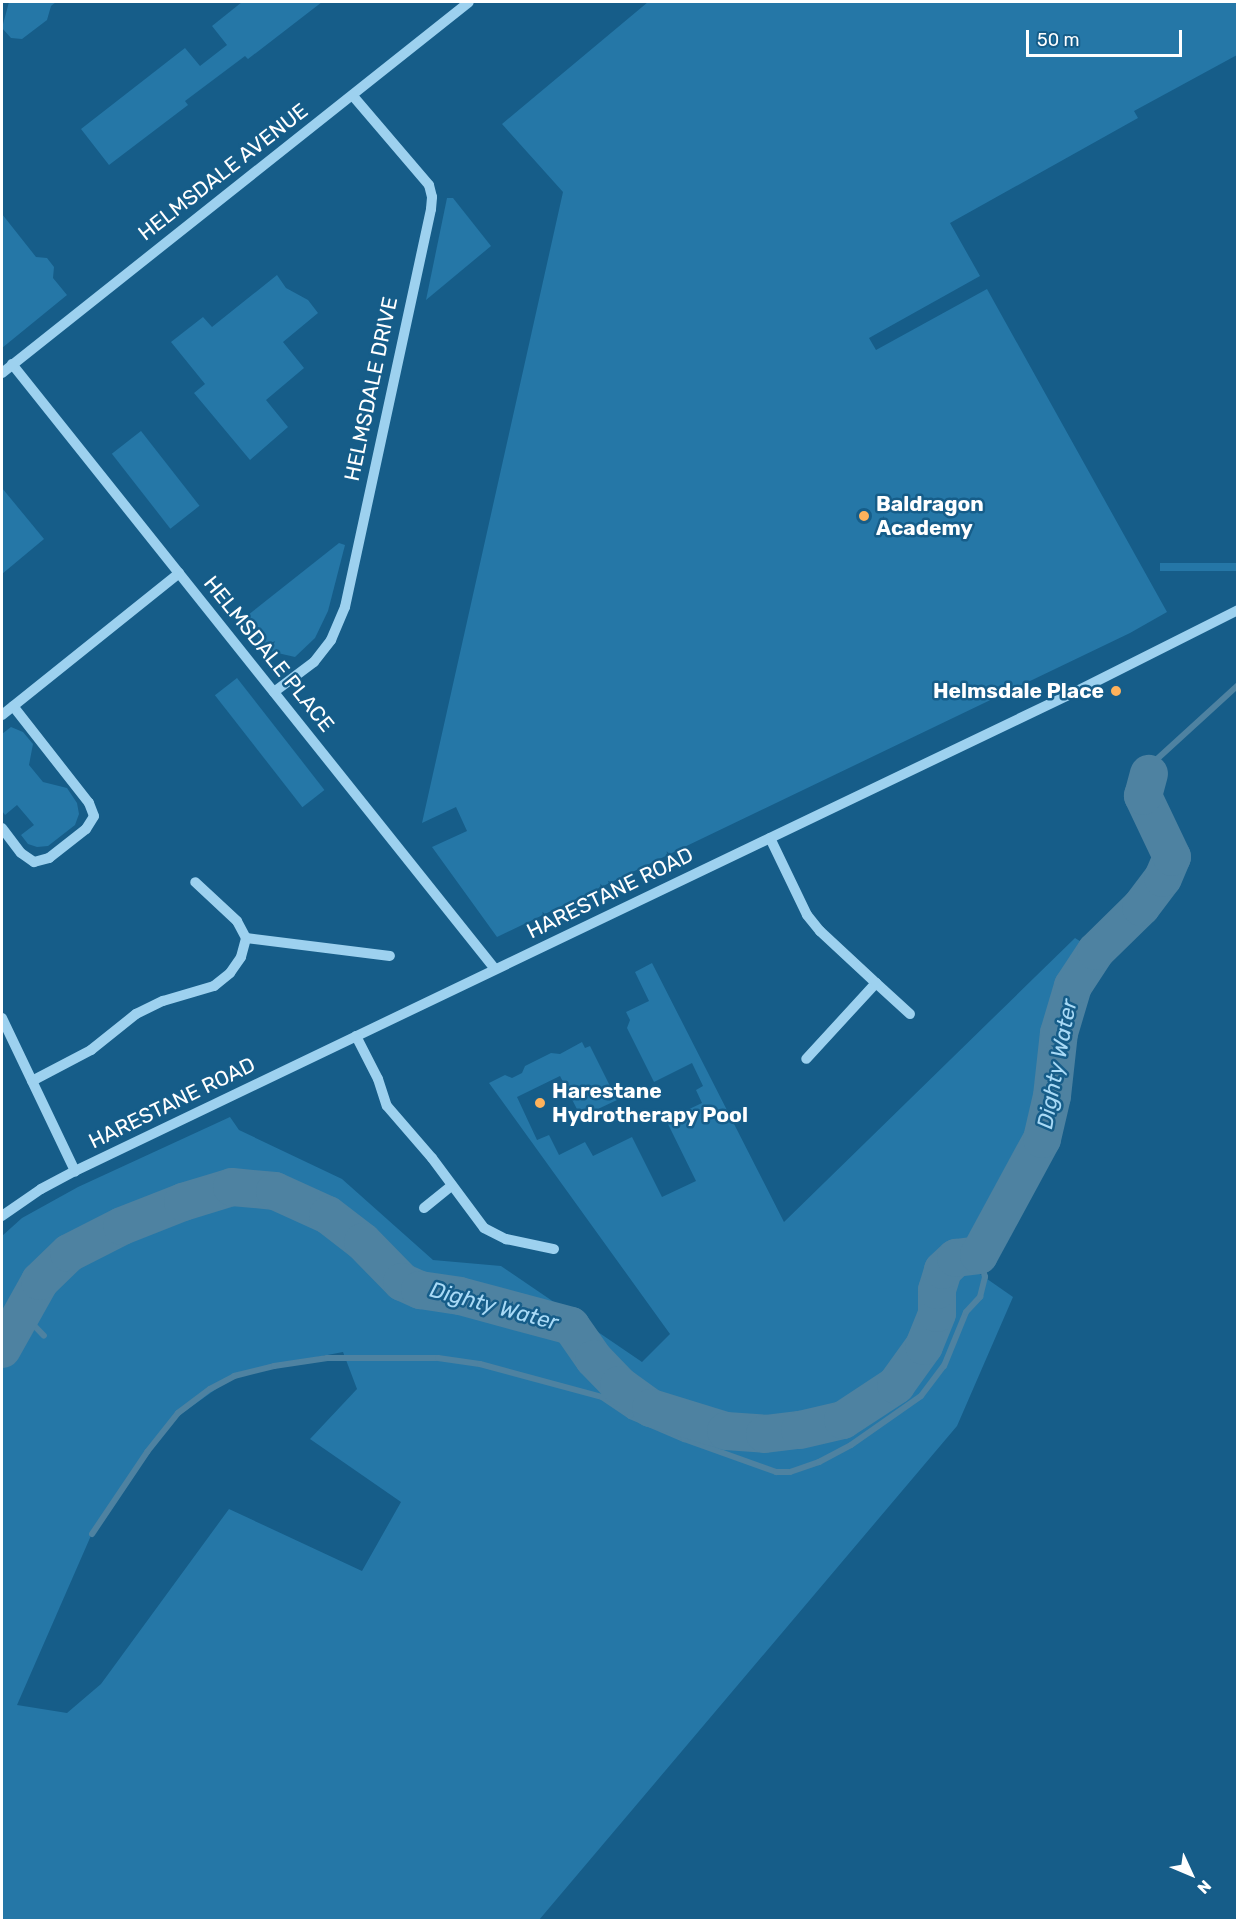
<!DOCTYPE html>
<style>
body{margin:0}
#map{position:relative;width:1239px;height:1922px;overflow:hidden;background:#165d89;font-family:Rubik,sans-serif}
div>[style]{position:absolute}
.green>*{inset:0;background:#2577a7;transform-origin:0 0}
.stream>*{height:6px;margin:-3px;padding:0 3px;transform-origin:3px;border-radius:3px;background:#4e82a1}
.river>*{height:38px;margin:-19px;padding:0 19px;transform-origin:19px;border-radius:19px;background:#4e82a1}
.minor>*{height:10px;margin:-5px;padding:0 5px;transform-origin:5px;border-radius:5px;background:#9dd1ef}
.dots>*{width:16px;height:16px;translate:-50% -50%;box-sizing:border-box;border:3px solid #165d89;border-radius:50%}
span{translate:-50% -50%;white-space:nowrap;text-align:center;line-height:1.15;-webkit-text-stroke:5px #165d89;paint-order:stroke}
.street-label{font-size:21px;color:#fff}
.poi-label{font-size:21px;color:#fff;font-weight:700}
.left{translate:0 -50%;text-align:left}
.right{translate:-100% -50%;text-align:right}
.water-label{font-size:22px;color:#a9daf6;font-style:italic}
.frame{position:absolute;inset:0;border:3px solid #fff;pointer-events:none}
.north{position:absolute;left:1161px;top:1844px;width:60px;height:60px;-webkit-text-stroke:4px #165d89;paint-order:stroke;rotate:134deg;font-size:16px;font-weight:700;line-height:24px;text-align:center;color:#fff}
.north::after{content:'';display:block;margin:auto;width:21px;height:27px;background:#fff;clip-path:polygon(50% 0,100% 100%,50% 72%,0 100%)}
.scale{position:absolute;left:1026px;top:30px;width:156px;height:27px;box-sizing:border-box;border:3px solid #fff;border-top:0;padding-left:8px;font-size:18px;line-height:21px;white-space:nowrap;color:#fff;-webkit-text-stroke:4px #165d89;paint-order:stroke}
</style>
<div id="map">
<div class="green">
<i style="clip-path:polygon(9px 2px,56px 2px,51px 6px,47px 20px,22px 39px,11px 38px,2px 28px)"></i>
<i style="clip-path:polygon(242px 2px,322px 2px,248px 59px,245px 56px,185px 101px,188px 105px,109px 165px,81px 129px,185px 48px,200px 66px,227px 45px,212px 26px)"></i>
<i style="clip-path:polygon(648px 2px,1237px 2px,1237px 55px,1134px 111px,1138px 118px,950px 223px,980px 276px,869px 338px,876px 350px,987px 289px,1167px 612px,1130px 633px,497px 937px,432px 847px,467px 831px,456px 807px,422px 823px,563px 192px,502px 124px)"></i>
<i style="clip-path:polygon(447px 198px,453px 198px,491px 246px,426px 300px)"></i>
<i style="clip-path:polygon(2px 214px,36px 257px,47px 258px,54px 267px,53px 278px,67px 295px,2px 348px)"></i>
<i style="clip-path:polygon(277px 275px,286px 288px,308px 300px,318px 313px,283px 342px,304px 368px,266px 400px,288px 427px,250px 460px,194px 393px,205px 384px,171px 342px,203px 317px,212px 327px)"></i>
<i style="left:141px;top:431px;width:95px;height:37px;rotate:52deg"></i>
<i style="clip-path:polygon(2px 488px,44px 539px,2px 574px)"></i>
<i style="clip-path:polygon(339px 543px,345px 545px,328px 611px,315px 638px,295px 657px,269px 651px,243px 619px)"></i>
<i style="left:1237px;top:563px;width:8px;height:77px;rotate:90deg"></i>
<i style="left:237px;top:678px;width:142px;height:28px;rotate:52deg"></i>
<i style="clip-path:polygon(11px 727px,23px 732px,33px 744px,29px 765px,43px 782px,67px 788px,77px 803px,79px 814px,75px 825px,48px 846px,37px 847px,28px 844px,21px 835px,34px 825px,17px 805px,5px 815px,2px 811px,2px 734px)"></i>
<i style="clip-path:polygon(evenodd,1075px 938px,1096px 951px,1073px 986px,1042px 1139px,957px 1258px,1013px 1297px,957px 1426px,539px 1920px,2px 1920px,2px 1236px,22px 1218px,78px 1187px,230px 1117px,239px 1130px,342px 1179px,433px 1260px,501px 1266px,642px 1362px,670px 1334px,489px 1083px,505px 1075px,512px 1078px,522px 1073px,525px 1066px,551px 1053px,560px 1054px,582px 1042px,585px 1048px,590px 1046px,617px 1100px,581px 1117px,560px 1076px,517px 1097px,537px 1140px,549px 1135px,559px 1155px,585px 1142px,593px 1156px,632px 1137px,662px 1197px,696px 1181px,666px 1120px,702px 1103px,696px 1090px,703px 1086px,692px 1063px,654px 1082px,627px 1028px,630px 1020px,626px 1012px,649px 1001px,635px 972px,652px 963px,784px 1222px,1075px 938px,343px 1352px,357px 1389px,310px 1439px,401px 1502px,362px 1571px,229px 1509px,101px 1684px,67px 1713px,17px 1705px,93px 1531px,167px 1424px,240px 1372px,343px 1352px)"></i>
</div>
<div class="stream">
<i style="left:1149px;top:774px;width:16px;rotate:-63deg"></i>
<i style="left:1156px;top:760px;width:111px;rotate:-42.4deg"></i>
<i style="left:23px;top:1314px;width:30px;rotate:46deg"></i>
<i style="left:92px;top:1534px;width:99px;rotate:-56.1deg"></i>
<i style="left:147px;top:1452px;width:50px;rotate:-51.5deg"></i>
<i style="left:178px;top:1413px;width:40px;rotate:-37deg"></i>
<i style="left:210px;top:1389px;width:27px;rotate:-28deg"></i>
<i style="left:234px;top:1376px;width:41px;rotate:-14deg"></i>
<i style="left:274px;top:1366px;width:54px;rotate:-8.6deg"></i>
<i style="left:327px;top:1358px;width:111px"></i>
<i style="left:438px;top:1358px;width:42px;rotate:8.1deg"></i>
<i style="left:480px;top:1364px;width:126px;rotate:15.1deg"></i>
<i style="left:602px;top:1397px;width:34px;rotate:34deg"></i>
<i style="left:630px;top:1416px;width:59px;rotate:23.1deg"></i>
<i style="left:684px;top:1439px;width:98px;rotate:19.7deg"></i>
<i style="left:776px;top:1472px;width:14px"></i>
<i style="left:790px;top:1472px;width:31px;rotate:-19deg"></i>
<i style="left:819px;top:1462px;width:36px;rotate:-28deg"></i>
<i style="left:851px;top:1445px;width:85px;rotate:-35deg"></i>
<i style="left:921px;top:1396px;width:38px;rotate:-53deg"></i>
<i style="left:944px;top:1366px;width:58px;rotate:-67.8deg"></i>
<i style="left:966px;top:1312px;width:21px;rotate:-47deg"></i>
<i style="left:980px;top:1297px;width:21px;rotate:-76deg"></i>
<i style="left:985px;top:1277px;width:23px;rotate:-105deg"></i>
</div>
<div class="river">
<i style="left:2px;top:1349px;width:78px;rotate:-60.8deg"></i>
<i style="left:40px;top:1281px;width:40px;rotate:-44deg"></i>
<i style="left:69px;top:1253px;width:59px;rotate:-27deg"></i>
<i style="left:122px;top:1226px;width:66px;rotate:-21.5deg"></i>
<i style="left:183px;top:1202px;width:51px;rotate:-17deg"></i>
<i style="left:232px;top:1187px;width:43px;rotate:5.3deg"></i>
<i style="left:275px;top:1191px;width:58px;rotate:24.4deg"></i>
<i style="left:328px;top:1215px;width:44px;rotate:37.6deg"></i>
<i style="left:363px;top:1242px;width:56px;rotate:45.7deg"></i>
<i style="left:402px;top:1282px;width:20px;rotate:24deg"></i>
<i style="left:420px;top:1290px;width:40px;rotate:8.5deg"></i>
<i style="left:460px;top:1296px;width:115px;rotate:15.1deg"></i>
<i style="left:571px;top:1326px;width:40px;rotate:55.1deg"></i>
<i style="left:594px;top:1359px;width:36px;rotate:46deg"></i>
<i style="left:619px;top:1385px;width:39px;rotate:36deg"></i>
<i style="left:651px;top:1408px;width:78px;rotate:17deg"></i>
<i style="left:726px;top:1431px;width:39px;rotate:4deg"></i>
<i style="left:765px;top:1434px;width:35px;rotate:-7deg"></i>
<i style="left:800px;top:1430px;width:44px;rotate:-13.1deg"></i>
<i style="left:843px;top:1420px;width:64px;rotate:-33.4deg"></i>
<i style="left:896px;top:1385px;width:48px;rotate:-54.3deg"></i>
<i style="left:924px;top:1346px;width:35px;rotate:-68deg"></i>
<i style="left:937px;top:1313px;width:23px;rotate:-90deg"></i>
<i style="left:937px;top:1290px;width:21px;rotate:-73deg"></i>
<i style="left:943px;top:1270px;width:18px;rotate:-43deg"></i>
<i style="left:956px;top:1258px;width:23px;rotate:-7deg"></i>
<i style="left:979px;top:1255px;width:132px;rotate:-61.5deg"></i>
<i style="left:1042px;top:1139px;width:44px;rotate:-76.9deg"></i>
<i style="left:1052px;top:1096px;width:63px;rotate:-83.7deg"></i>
<i style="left:1059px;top:1033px;width:49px;rotate:-73.4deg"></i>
<i style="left:1073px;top:986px;width:42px;rotate:-56.7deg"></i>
<i style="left:1096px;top:951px;width:63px;rotate:-44.4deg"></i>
<i style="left:1141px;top:907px;width:36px;rotate:-53deg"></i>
<i style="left:1163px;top:878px;width:23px;rotate:-67deg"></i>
<i style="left:1172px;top:857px;width:68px;rotate:-115.4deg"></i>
<i style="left:1143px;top:796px;width:23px;rotate:-75deg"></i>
</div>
<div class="minor">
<i style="left:12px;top:364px;width:774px;rotate:51.4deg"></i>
<i style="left:2px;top:373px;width:596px;rotate:-38.46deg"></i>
<i style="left:274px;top:692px;width:50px;rotate:-36.9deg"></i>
<i style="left:314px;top:662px;width:28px;rotate:-52deg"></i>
<i style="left:331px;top:640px;width:36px;rotate:-67deg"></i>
<i style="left:345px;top:607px;width:407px;rotate:-77.8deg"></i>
<i style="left:431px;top:209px;width:12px;rotate:-85deg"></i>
<i style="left:432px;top:197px;width:12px;rotate:-104deg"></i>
<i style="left:429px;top:185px;width:118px;rotate:-130.5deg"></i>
<i style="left:2px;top:715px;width:227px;rotate:-38.7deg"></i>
<i style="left:2px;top:828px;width:31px;rotate:53deg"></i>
<i style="left:21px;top:853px;width:16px;rotate:35deg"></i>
<i style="left:34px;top:862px;width:16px;rotate:-15deg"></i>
<i style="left:49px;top:858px;width:47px;rotate:-38.1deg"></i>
<i style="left:86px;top:829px;width:15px;rotate:-58deg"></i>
<i style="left:94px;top:816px;width:14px;rotate:-111deg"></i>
<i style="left:89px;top:803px;width:123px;rotate:-128.1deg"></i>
<i style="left:770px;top:838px;width:85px;rotate:64.3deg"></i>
<i style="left:807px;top:915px;width:21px;rotate:51deg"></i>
<i style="left:820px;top:931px;width:76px;rotate:42.9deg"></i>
<i style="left:876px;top:983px;width:103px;rotate:132.6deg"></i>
<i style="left:246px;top:938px;width:145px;rotate:7.1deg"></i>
<i style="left:876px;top:983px;width:46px;rotate:42.4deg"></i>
<i style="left:2px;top:1018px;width:170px;rotate:64.5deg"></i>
<i style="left:356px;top:1036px;width:48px;rotate:62.9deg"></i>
<i style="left:378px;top:1079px;width:28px;rotate:72deg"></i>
<i style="left:387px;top:1106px;width:69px;rotate:49.1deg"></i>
<i style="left:432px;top:1158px;width:87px;rotate:53.4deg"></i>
<i style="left:484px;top:1228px;width:25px;rotate:27deg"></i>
<i style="left:506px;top:1239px;width:49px;rotate:11.8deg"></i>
<i style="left:32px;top:1081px;width:67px;rotate:-27.7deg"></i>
<i style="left:91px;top:1050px;width:58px;rotate:-38.7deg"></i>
<i style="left:136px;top:1014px;width:30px;rotate:-26deg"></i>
<i style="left:163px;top:1001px;width:53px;rotate:-16.4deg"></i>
<i style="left:214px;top:986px;width:21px;rotate:-39deg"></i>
<i style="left:230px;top:973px;width:19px;rotate:-55deg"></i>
<i style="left:241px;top:957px;width:20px;rotate:-75deg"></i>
<i style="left:246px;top:938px;width:19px;rotate:-118deg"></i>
<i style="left:237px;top:921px;width:57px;rotate:-137.1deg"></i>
<i style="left:424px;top:1208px;width:36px;rotate:-39deg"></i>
<i style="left:2px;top:1216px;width:47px;rotate:-34.7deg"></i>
<i style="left:41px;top:1189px;width:38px;rotate:-28deg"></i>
<i style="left:75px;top:1171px;width:1111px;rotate:-25.6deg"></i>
<i style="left:1077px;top:691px;width:180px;rotate:-26.7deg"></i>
</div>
<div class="dots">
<i style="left:864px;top:516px;background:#ffb25b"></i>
<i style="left:1116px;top:691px;background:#ffb25b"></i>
<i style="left:540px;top:1103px;background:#ffb25b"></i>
</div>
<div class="street-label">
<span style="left:223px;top:172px;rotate:-38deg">HELMSDALE AVENUE</span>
<span style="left:371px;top:389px;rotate:-78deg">HELMSDALE DRIVE</span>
<span style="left:269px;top:654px;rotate:51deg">HELMSDALE PLACE</span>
<span style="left:610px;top:893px;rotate:-26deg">HARESTANE ROAD</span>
<span style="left:172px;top:1103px;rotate:-26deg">HARESTANE ROAD</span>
</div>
<div class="poi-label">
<span class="left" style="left:876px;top:516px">Baldragon<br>Academy</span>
<span class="right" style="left:1104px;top:691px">Helmsdale Place</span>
<span class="left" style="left:552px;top:1103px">Harestane<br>Hydrotherapy Pool</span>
</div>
<div class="water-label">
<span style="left:1057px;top:1064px;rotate:-79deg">Dighty Water</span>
<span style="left:494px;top:1306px;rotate:15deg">Dighty Water</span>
</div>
<div class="frame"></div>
<div class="north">N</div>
<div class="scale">50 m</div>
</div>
